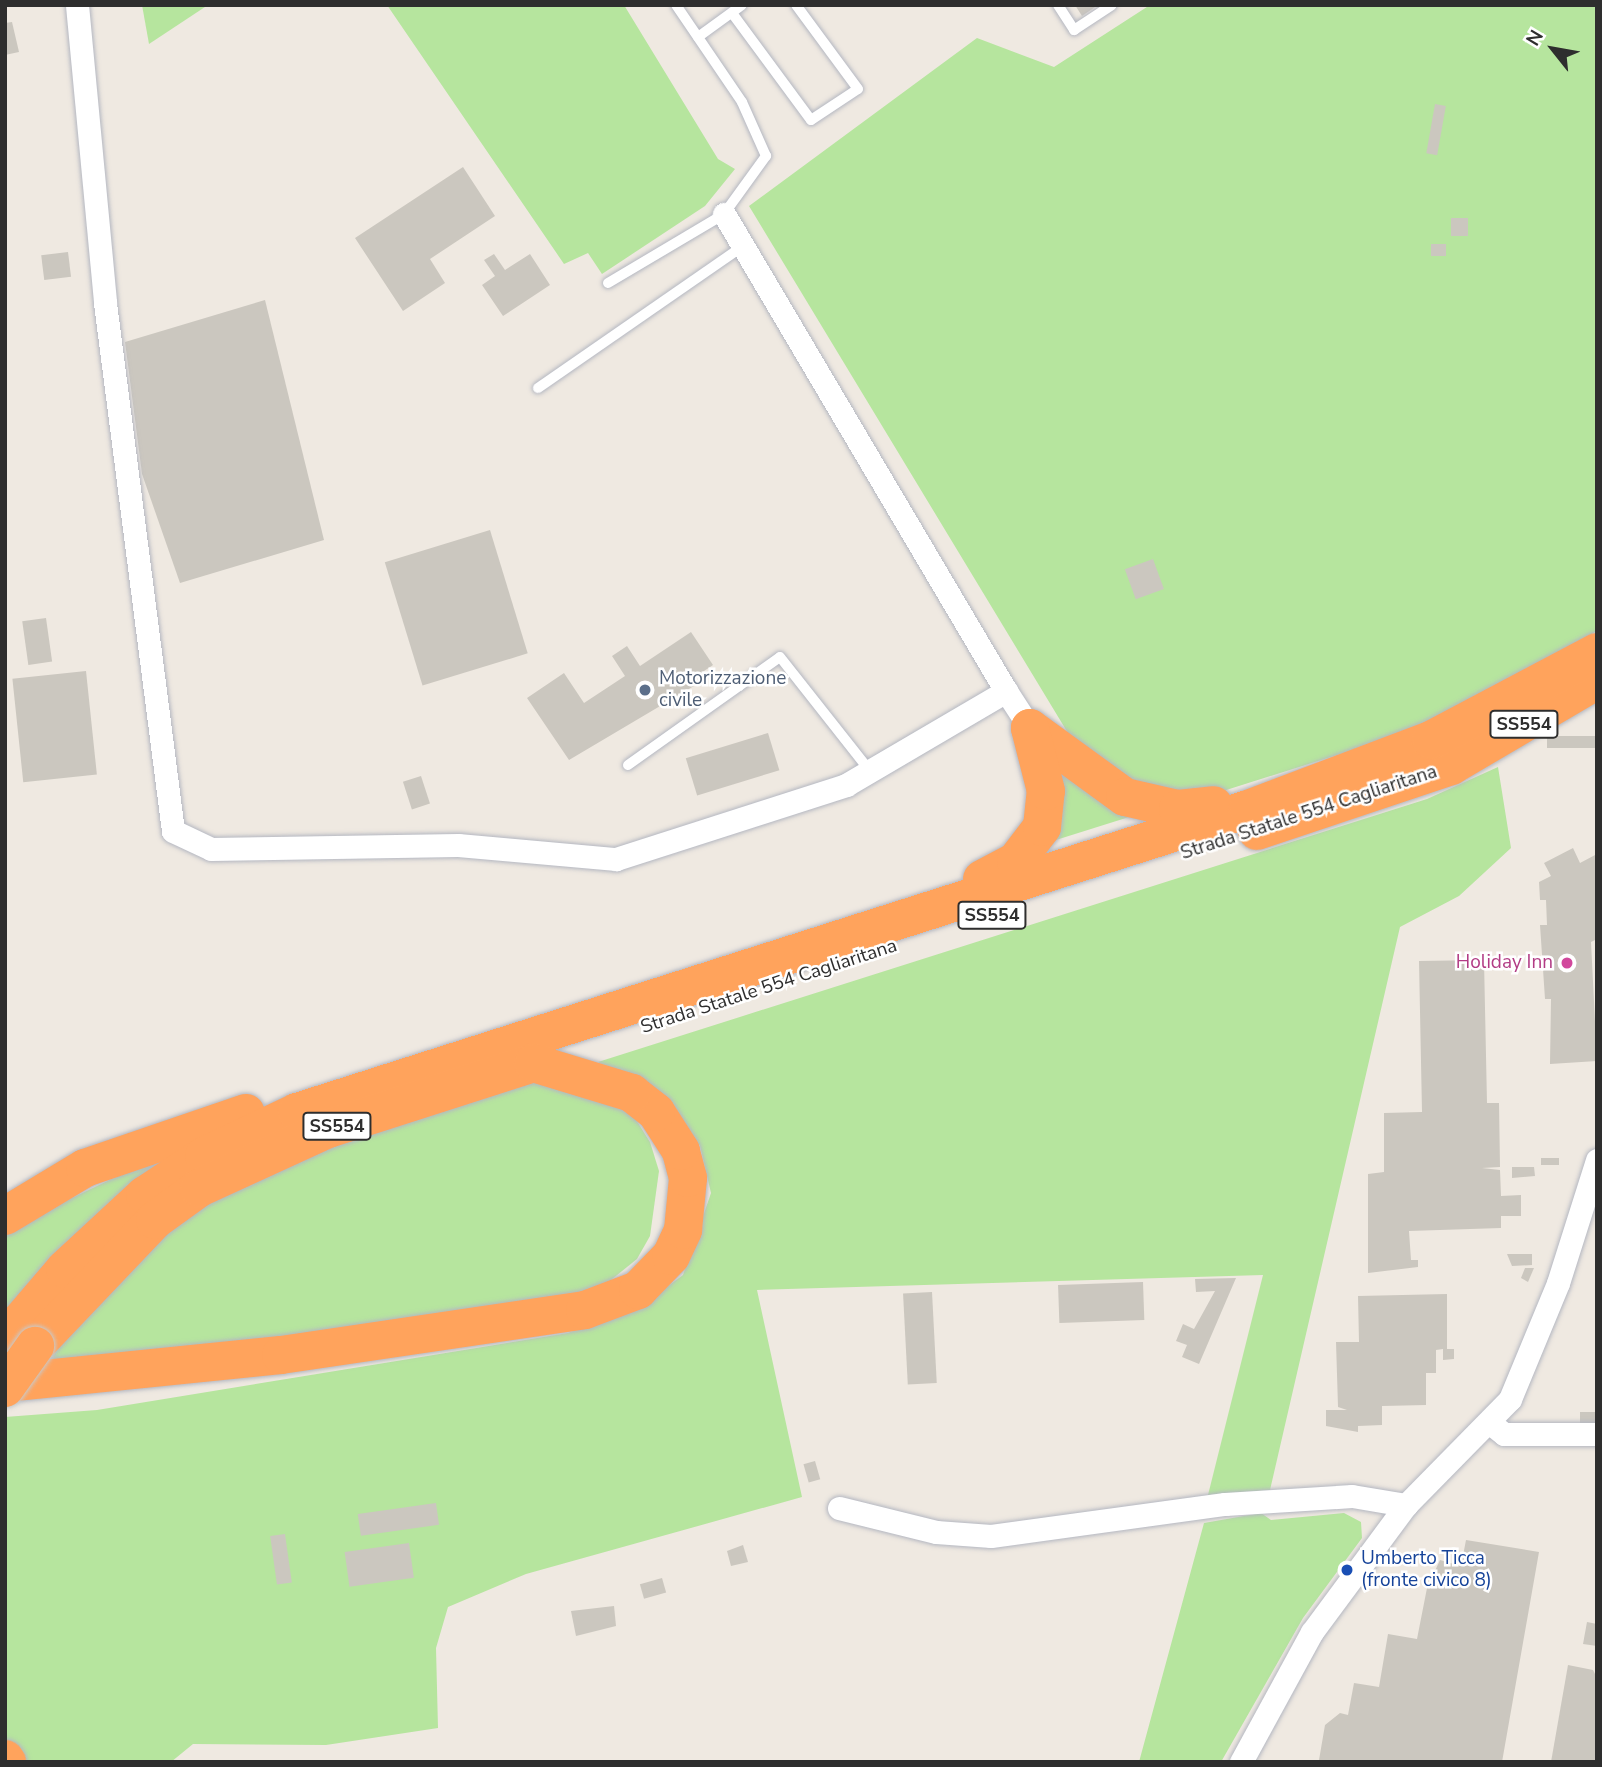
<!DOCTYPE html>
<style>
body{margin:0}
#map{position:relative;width:1602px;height:1767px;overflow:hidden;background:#efe9e1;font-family:"Nunito Sans",sans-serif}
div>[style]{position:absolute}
.green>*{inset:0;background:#b6e59e}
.building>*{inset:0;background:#cbc7bf;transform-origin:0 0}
.roads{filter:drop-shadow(0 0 2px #b4b7c1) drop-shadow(0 0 2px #b4b7c1)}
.lane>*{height:10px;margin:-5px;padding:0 5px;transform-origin:5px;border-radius:5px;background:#fff}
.street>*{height:23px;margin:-11.5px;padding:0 11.5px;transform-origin:11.5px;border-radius:11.5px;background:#fff}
.highway>*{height:38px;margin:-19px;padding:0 19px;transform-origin:19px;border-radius:19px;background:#ffa35c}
.bridges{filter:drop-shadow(0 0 2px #c9c9c9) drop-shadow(0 0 2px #c9c9c9)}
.highway-bridge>*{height:38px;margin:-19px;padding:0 19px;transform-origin:19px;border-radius:19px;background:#ffa35c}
.dots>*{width:19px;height:19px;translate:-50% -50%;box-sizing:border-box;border:4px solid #fff;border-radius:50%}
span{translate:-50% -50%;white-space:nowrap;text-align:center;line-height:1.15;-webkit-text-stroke:5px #fff;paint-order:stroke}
.shield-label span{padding:2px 5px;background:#fff;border:2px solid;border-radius:5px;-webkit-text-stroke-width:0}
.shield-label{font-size:18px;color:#2e2e2e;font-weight:700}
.service-label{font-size:19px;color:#4e5e75}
.left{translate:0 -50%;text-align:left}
.street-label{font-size:19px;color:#2e2e2e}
.hotel-label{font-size:19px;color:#b23c85}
.right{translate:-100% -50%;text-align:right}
.transit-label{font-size:19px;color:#164399}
.frame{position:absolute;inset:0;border:7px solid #2e2e2e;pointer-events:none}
.north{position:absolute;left:1518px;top:14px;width:70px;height:70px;-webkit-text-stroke:5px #fff;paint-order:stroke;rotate:301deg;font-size:19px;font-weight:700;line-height:28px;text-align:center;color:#2e2e2e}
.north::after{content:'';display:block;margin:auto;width:24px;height:32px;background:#2e2e2e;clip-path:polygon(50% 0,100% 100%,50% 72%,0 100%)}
</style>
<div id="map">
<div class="green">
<i style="clip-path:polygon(142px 5px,208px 5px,149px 44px)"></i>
<i style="clip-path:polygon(387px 5px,624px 5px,718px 159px,735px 169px,705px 206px,602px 274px,588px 253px,564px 264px)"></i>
<i style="clip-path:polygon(1150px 5px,1597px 5px,1597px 631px,1429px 726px,1201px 798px,1149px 794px,1077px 748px,749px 206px,977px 38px,1054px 67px)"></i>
<i style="clip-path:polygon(1043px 752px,1145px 812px,1040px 845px)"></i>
<i style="clip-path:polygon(1498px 767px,1511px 848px,1459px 896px,1400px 927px,1270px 1490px,1208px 1495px,1263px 1275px,757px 1290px,802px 1497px,526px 1574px,448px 1607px,436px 1648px,438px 1728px,326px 1745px,193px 1744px,171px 1762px,19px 1762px,5px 1744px,5px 1417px,97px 1410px,568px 1333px,644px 1304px,683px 1275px,711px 1193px,700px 1146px,672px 1102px,598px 1062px,1427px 799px)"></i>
<i style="clip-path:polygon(534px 1080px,570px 1081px,633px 1115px,650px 1142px,659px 1171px,650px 1236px,637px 1259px,606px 1284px,570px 1300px,38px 1369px,187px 1208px,305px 1152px)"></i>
<i style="clip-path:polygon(214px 1130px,5px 1315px,5px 1230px)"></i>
<i style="clip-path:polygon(1261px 1513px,1271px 1520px,1344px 1513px,1361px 1522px,1362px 1538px,1303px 1618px,1221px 1762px,1139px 1762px,1204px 1523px)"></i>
</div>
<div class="building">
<i style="clip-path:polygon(1075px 5px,1098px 5px,1082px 16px)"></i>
<i style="clip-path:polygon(12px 22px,19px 52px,5px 55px,5px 23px)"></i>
<i style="left:1435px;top:104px;width:11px;height:50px;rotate:10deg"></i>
<i style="clip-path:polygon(463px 167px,495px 216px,430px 259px,445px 283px,403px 311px,355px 238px)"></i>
<i style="left:1451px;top:218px;width:17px;height:18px"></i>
<i style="left:1431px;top:244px;width:15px;height:12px"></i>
<i style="left:68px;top:252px;width:25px;height:27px;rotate:83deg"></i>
<i style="clip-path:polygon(494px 254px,505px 270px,530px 254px,550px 285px,503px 316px,482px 285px,495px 276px,484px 260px)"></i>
<i style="clip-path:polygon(265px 300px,324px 540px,180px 583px,142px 474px,125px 342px)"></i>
<i style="left:490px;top:530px;width:129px;height:110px;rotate:73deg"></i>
<i style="left:1153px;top:559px;width:32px;height:30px;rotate:70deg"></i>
<i style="left:46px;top:618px;width:44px;height:24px;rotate:82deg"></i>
<i style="clip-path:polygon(691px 632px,713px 665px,695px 677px,699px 683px,569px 760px,527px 698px,564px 673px,584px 703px,625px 676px,612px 656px,627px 646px,640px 666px)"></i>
<i style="left:86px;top:671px;width:104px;height:74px;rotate:84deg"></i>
<i style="left:768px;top:733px;width:39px;height:86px;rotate:73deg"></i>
<i style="left:1597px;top:736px;width:12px;height:50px;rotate:90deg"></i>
<i style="left:421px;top:776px;width:29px;height:19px;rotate:72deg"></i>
<i style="clip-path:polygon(1573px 848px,1580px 863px,1597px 854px,1597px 939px,1591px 942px,1597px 1061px,1550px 1064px,1551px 999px,1545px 999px,1540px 925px,1547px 925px,1546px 900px,1540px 900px,1539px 882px,1551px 876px,1544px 863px)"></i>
<i style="clip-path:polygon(1484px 960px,1487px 1103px,1499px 1103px,1500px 1167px,1482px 1168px,1500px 1170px,1501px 1196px,1521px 1195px,1521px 1216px,1501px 1216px,1501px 1228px,1409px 1231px,1411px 1260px,1418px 1260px,1418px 1267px,1368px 1273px,1368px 1174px,1384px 1172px,1384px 1113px,1422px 1112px,1419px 961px)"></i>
<i style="left:1541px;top:1158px;width:18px;height:7px"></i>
<i style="clip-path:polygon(1512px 1167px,1534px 1167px,1535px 1176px,1512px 1178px)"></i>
<i style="clip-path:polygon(1507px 1254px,1532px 1254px,1532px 1265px,1512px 1266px)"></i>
<i style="clip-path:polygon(1525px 1268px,1534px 1268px,1528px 1282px,1521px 1278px)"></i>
<i style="clip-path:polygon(1236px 1278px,1199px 1364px,1182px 1357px,1187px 1345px,1176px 1341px,1183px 1324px,1194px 1329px,1215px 1291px,1196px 1292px,1195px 1279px)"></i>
<i style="left:1143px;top:1282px;width:38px;height:85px;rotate:88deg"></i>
<i style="left:932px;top:1292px;width:91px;height:29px;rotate:87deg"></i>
<i style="clip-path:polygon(1447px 1294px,1447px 1349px,1454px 1349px,1454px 1359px,1443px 1360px,1443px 1349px,1436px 1350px,1436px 1373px,1426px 1373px,1426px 1405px,1382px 1406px,1382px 1425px,1358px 1426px,1358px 1432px,1326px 1426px,1326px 1410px,1347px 1410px,1338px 1407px,1336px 1342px,1359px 1342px,1358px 1296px)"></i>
<i style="left:1580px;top:1412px;width:17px;height:11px"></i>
<i style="left:815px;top:1461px;width:19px;height:12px;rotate:74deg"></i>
<i style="left:436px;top:1503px;width:22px;height:79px;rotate:82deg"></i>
<i style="left:285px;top:1534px;width:49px;height:15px;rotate:82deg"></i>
<i style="clip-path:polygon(1466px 1540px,1539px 1552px,1502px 1762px,1319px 1760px,1325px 1725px,1340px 1713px,1348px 1715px,1354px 1683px,1379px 1687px,1388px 1634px,1417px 1639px,1427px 1588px,1440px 1560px,1461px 1566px)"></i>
<i style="left:409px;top:1543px;width:35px;height:65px;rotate:82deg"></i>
<i style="clip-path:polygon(743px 1545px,748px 1562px,731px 1566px,727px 1551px)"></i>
<i style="left:662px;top:1578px;width:15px;height:23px;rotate:74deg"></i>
<i style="clip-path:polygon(614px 1606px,616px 1626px,576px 1636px,571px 1611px)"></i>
<i style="clip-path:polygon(1587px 1622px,1597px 1624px,1597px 1646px,1583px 1644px)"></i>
<i style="clip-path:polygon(1568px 1665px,1593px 1670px,1597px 1678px,1597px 1762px,1551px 1762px)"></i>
</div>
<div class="roads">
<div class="lane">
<i style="left:1058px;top:5px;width:30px;rotate:57deg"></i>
<i style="left:1074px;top:30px;width:45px;rotate:-33.3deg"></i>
<i style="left:732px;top:13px;width:133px;rotate:53.6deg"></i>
<i style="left:811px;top:120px;width:56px;rotate:-33.4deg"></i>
<i style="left:858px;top:89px;width:104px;rotate:-126.4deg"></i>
<i style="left:698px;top:37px;width:54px;rotate:-36deg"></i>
<i style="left:608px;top:283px;width:135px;rotate:-30.7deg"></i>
<i style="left:724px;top:214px;width:72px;rotate:-54.1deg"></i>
<i style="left:766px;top:156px;width:59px;rotate:-114deg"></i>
<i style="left:742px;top:102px;width:117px;rotate:-124.2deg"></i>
<i style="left:538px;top:388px;width:246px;rotate:-34.7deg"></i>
<i style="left:628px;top:765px;width:186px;rotate:-35.4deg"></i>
<i style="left:780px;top:657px;width:145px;rotate:51.7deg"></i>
</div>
<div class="street">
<i style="left:77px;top:5px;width:299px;rotate:84.6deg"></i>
<i style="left:105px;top:303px;width:532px;rotate:82.66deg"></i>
<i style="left:173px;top:831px;width:42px;rotate:25.3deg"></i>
<i style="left:211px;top:849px;width:247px;rotate:-0.9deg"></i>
<i style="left:458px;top:845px;width:159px;rotate:5.1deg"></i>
<i style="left:616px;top:859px;width:242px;rotate:-17.8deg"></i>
<i style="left:846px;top:785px;width:186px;rotate:-30.4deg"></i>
<i style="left:1006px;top:691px;width:44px;rotate:57deg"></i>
<i style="left:724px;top:214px;width:554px;rotate:59.41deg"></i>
<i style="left:1490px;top:1423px;width:18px;rotate:38deg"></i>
<i style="left:1504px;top:1434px;width:93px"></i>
<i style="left:839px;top:1508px;width:100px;rotate:13.9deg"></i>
<i style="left:936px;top:1532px;width:55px;rotate:4.2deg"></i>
<i style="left:991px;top:1536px;width:236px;rotate:-7.8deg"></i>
<i style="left:1225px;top:1504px;width:127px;rotate:-3.6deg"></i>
<i style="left:1352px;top:1496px;width:55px;rotate:9.5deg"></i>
<i style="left:1241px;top:1762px;width:148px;rotate:-61.4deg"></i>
<i style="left:1312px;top:1632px;width:158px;rotate:-53.5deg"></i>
<i style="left:1406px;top:1505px;width:148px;rotate:-45.5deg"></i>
<i style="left:1510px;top:1399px;width:126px;rotate:-67.5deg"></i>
<i style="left:1558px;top:1283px;width:129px;rotate:-72.4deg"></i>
</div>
<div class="highway">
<i style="left:1030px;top:728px;width:117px;rotate:36deg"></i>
<i style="left:1125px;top:797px;width:54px;rotate:12.8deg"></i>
<i style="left:1178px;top:809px;width:36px;rotate:-6deg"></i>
<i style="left:1257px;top:831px;width:205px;rotate:-18.5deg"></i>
<i style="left:1451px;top:766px;width:166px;rotate:-30.4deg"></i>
<i style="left:982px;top:879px;width:38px;rotate:-28deg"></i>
<i style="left:1016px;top:861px;width:43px;rotate:-52.6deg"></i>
<i style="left:1042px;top:827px;width:36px;rotate:-84deg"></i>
<i style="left:1046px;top:791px;width:65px;rotate:-104.3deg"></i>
<i style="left:5px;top:1216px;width:93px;rotate:-31deg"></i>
<i style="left:85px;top:1168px;width:170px;rotate:-18.9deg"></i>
<i style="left:5px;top:1339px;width:92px;rotate:-49.4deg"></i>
<i style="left:65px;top:1269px;width:109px;rotate:-42.8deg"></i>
<i style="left:145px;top:1195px;width:71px;rotate:-33.5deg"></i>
<i style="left:204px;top:1156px;width:103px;rotate:-25.3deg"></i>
<i style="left:297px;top:1112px;width:998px;rotate:-17.67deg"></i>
<i style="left:1248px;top:809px;width:196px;rotate:-20.7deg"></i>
<i style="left:1431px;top:740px;width:188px;rotate:-27.9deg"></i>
<i style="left:35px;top:1346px;width:174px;rotate:-46.4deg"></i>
<i style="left:155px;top:1220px;width:54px;rotate:-36deg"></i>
<i style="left:199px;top:1188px;width:142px;rotate:-24.6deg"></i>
<i style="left:328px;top:1129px;width:209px;rotate:-17.8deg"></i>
<i style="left:5px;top:1383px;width:277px;rotate:-5.8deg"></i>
<i style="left:281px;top:1355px;width:307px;rotate:-8.4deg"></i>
<i style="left:585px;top:1310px;width:57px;rotate:-20.7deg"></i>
<i style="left:638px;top:1290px;width:47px;rotate:-45.9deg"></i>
<i style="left:671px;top:1256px;width:29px;rotate:-65deg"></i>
<i style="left:683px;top:1230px;width:52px;rotate:-84.5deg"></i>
<i style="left:688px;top:1178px;width:28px;rotate:-105deg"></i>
<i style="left:681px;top:1151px;width:46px;rotate:-122.7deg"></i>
<i style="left:656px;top:1112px;width:31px;rotate:-142deg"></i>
<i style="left:632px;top:1093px;width:103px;rotate:-163.1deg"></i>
<i style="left:5px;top:1759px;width:4px;rotate:56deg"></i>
</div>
</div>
<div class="bridges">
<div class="highway-bridge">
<i style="left:5px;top:1388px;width:52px;rotate:-54.5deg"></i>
</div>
</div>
<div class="dots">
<i style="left:645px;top:690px;background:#5c6f8a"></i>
<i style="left:1567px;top:963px;background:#d1479c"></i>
<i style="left:1347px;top:1570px;background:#1a4fb4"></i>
</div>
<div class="shield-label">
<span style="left:1524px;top:724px">SS554</span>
<span style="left:992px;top:915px">SS554</span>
<span style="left:337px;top:1126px">SS554</span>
</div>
<div class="service-label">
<span class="left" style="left:659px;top:690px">Motorizzazione<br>civile</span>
</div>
<div class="street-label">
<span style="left:1309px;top:813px;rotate:-18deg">Strada Statale 554 Cagliaritana</span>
<span style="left:769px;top:987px;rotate:-18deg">Strada Statale 554 Cagliaritana</span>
</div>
<div class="hotel-label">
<span class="right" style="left:1553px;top:963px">Holiday Inn</span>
</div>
<div class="transit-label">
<span class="left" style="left:1361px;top:1570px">Umberto Ticca<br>(fronte civico 8)</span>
</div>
<div class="frame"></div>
<div class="north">N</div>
</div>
